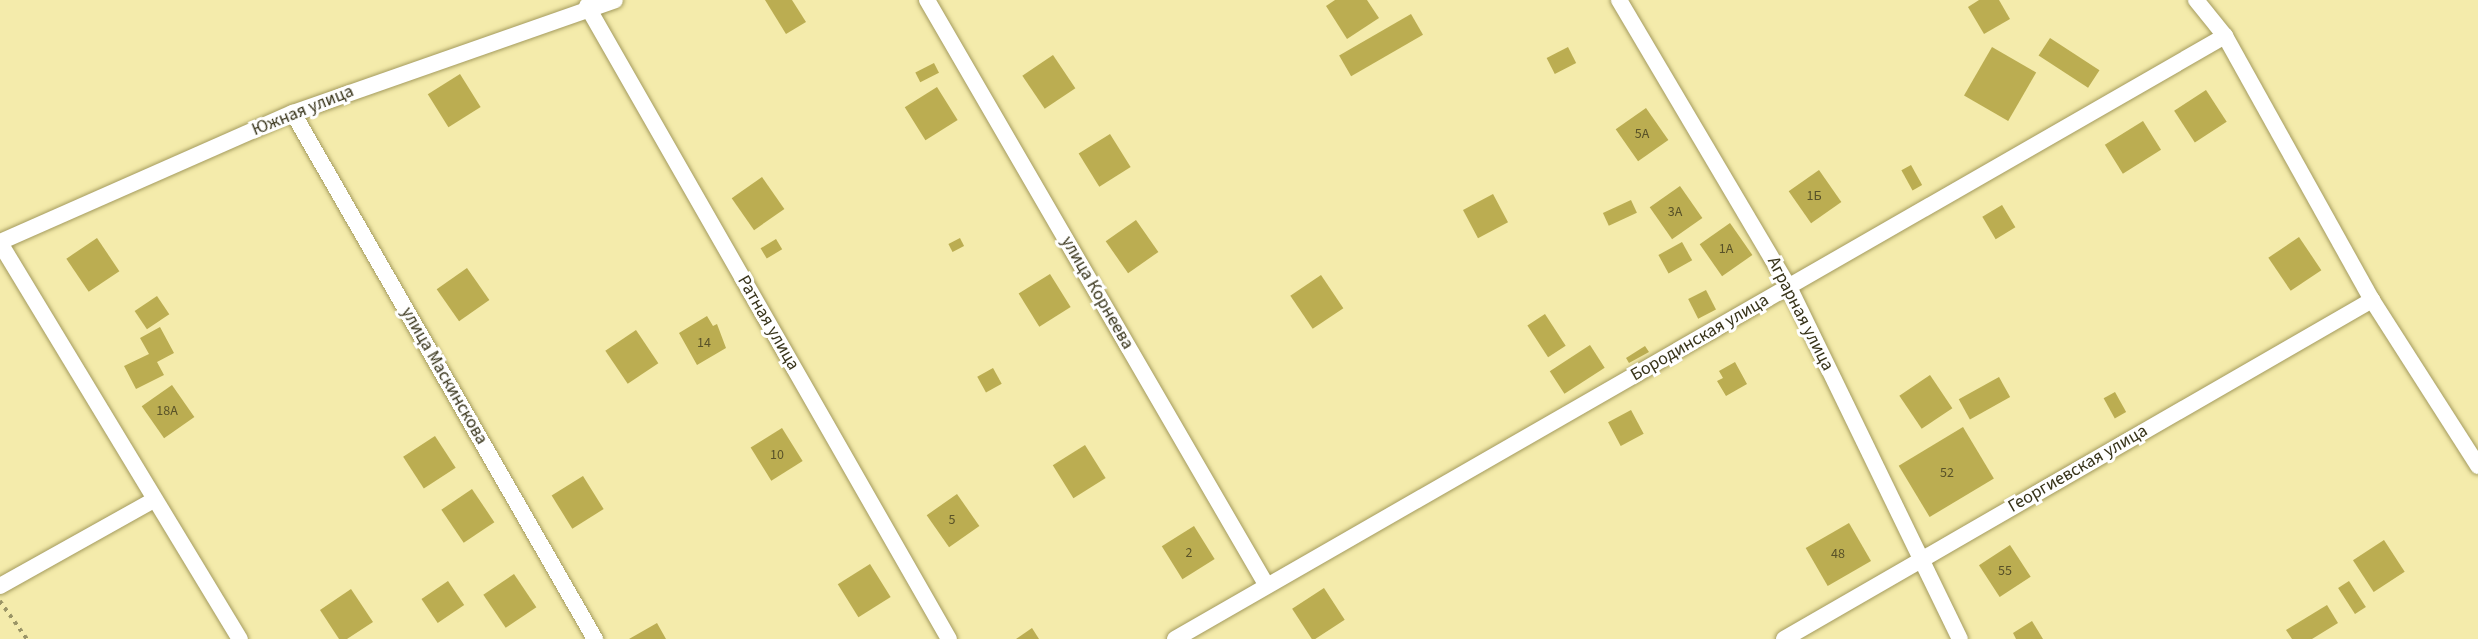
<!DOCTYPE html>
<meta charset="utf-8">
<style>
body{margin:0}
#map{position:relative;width:2478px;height:639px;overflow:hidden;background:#f4ebab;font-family:"Source Sans 3",sans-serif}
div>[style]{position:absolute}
.building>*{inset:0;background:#bbad51;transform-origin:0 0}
.path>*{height:3.5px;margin-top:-1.75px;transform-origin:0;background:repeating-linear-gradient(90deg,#9a9466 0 3.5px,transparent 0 8.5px)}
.roads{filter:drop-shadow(0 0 2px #a49b5e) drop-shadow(0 0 2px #a49b5e)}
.street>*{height:16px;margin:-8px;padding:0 8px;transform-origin:8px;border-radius:8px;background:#fff}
span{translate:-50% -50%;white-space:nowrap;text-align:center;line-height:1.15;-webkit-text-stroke:6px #fff;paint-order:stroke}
.number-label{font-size:14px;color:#595228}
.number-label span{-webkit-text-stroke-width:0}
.street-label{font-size:18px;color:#38341a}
</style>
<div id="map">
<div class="building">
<i style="clip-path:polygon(765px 0,792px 0,806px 22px,786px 34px)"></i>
<i style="clip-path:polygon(1335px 0,1367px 0,1379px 18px,1347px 39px,1326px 6px)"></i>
<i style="clip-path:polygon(1979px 0,1999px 0,2010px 19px,1984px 34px,1968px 7px)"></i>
<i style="left:1411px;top:14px;width:24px;height:83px;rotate:60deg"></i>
<i style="left:2050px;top:38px;width:59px;height:21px;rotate:33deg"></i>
<i style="left:1568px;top:47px;width:18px;height:24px;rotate:63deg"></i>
<i style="left:1992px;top:47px;width:51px;height:56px;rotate:30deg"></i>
<i style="left:1053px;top:55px;width:40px;height:37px;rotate:56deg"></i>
<i style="left:934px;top:63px;width:11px;height:21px;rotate:63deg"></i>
<i style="left:460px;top:74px;width:39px;height:38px;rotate:58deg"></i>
<i style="left:937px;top:87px;width:39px;height:38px;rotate:58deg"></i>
<i style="left:2206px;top:90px;width:38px;height:38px;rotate:57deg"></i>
<i style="left:1646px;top:108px;width:39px;height:37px;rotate:55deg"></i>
<i style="left:2143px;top:121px;width:34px;height:45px;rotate:58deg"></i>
<i style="left:1110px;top:134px;width:39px;height:37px;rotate:58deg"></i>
<i style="left:1911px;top:165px;width:23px;height:11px;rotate:61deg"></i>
<i style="left:1819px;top:170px;width:39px;height:37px;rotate:55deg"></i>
<i style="left:762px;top:177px;width:39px;height:37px;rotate:55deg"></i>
<i style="left:1680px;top:186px;width:39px;height:37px;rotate:55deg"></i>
<i style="left:1493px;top:194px;width:32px;height:34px;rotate:62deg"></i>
<i style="left:1631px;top:200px;width:14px;height:31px;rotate:65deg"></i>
<i style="left:2002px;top:205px;width:26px;height:23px;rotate:59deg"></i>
<i style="left:1136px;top:220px;width:39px;height:37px;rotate:55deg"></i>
<i style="left:1730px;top:223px;width:39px;height:37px;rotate:55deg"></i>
<i style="left:2299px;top:237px;width:40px;height:37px;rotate:56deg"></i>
<i style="left:97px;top:238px;width:40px;height:37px;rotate:56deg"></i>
<i style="left:960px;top:238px;width:9px;height:13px;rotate:63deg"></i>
<i style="left:776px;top:239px;width:12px;height:18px;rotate:59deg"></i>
<i style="left:1682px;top:242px;width:21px;height:27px;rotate:61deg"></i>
<i style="left:467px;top:268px;width:39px;height:37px;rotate:55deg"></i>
<i style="left:1050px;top:274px;width:39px;height:37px;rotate:58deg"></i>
<i style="left:1321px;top:275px;width:40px;height:37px;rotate:56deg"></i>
<i style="left:1706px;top:290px;width:22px;height:20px;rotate:63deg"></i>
<i style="left:157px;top:296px;width:22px;height:27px;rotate:56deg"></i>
<i style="left:1545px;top:314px;width:38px;height:21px;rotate:57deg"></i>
<i style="clip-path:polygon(707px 316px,713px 326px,717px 324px,726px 348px,697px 365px,679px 333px)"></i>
<i style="clip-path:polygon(160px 327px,174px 353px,157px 362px,164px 375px,136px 389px,124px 366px,149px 354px,140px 338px)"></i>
<i style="left:636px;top:330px;width:40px;height:37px;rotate:56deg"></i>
<i style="left:1590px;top:345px;width:27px;height:48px;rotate:57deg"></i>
<i style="clip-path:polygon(1645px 346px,1649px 352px,1629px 363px,1626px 358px)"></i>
<i style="clip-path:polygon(1735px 362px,1747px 384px,1726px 396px,1717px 381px,1723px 378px,1719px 371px)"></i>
<i style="left:993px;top:368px;width:18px;height:18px;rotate:61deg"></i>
<i style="left:1930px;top:375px;width:40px;height:37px;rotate:56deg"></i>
<i style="left:1999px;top:377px;width:23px;height:46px;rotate:61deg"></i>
<i style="left:172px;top:385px;width:39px;height:37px;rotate:55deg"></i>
<i style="left:2115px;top:392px;width:23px;height:13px;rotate:61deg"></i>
<i style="left:1631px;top:410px;width:27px;height:26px;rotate:62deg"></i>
<i style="left:1963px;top:427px;width:60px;height:75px;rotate:59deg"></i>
<i style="left:782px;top:428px;width:39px;height:37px;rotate:58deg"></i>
<i style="left:435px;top:436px;width:38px;height:38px;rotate:57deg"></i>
<i style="left:1085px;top:445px;width:39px;height:38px;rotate:58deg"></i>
<i style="left:583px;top:476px;width:39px;height:37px;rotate:58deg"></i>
<i style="left:472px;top:489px;width:40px;height:37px;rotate:56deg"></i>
<i style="left:957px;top:494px;width:39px;height:37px;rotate:55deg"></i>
<i style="left:1849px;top:523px;width:44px;height:50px;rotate:60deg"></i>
<i style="left:1194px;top:526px;width:39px;height:38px;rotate:58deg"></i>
<i style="left:2384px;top:540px;width:38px;height:37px;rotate:57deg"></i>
<i style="left:2010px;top:545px;width:38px;height:37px;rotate:57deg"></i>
<i style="left:870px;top:564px;width:39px;height:38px;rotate:58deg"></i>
<i style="left:514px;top:574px;width:40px;height:37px;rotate:56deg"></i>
<i style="left:448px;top:581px;width:29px;height:32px;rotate:56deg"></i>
<i style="left:2349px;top:581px;width:31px;height:13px;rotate:57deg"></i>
<i style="left:1324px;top:588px;width:38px;height:38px;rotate:57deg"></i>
<i style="clip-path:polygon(351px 589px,373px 622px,347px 639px,339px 639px,320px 610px)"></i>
<i style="clip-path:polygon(2327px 605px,2338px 623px,2312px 639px,2292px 639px,2286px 630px)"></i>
<i style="clip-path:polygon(2032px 621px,2043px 639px,2016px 639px,2013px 633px)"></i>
<i style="clip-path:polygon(657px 623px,666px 639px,629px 639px)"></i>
<i style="clip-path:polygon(1032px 628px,1039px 639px,1016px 639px)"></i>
</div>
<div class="path">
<i style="left:0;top:601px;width:47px;rotate:54.6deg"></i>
</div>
<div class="roads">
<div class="street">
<i style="left:927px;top:0;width:677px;rotate:59.88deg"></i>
<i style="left:1619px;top:0;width:334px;rotate:59.4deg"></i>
<i style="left:1789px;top:287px;width:391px;rotate:64.1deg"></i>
<i style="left:2196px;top:0;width:46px;rotate:51.1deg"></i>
<i style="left:2225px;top:36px;width:302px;rotate:60.9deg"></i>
<i style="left:2372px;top:300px;width:197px;rotate:57.4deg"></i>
<i style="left:587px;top:6px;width:729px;rotate:60.24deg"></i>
<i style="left:293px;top:113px;width:607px;rotate:60.14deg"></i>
<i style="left:0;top:242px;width:320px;rotate:-23.8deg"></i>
<i style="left:293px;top:113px;width:341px;rotate:-19.3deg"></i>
<i style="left:0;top:243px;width:463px;rotate:58.8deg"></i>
<i style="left:0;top:586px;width:176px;rotate:-29.2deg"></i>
<i style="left:1175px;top:639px;width:1211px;rotate:-29.87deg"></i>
<i style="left:1784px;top:639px;width:679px;rotate:-29.96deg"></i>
</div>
</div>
<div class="number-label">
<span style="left:1642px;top:134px">5А</span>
<span style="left:1814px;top:196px">1Б</span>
<span style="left:1675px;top:212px">3А</span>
<span style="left:1726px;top:249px">1А</span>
<span style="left:704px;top:343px">14</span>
<span style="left:167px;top:411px">18А</span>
<span style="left:777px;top:455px">10</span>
<span style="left:1947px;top:473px">52</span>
<span style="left:952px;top:520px">5</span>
<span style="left:1189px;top:553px">2</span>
<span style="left:1838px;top:554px">48</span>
<span style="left:2005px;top:571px">55</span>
</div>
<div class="street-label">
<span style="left:303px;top:111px;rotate:-22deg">Южная улица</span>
<span style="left:1097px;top:293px;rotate:60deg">улица Корнеева</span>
<span style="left:1800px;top:314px;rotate:63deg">Аграрная улица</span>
<span style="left:768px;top:323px;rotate:60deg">Ратная улица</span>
<span style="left:1700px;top:338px;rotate:-30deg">Бородинская улица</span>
<span style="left:444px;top:376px;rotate:60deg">улица Маскинскова</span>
<span style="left:2078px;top:469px;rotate:-30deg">Георгиевская улица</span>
</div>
</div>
